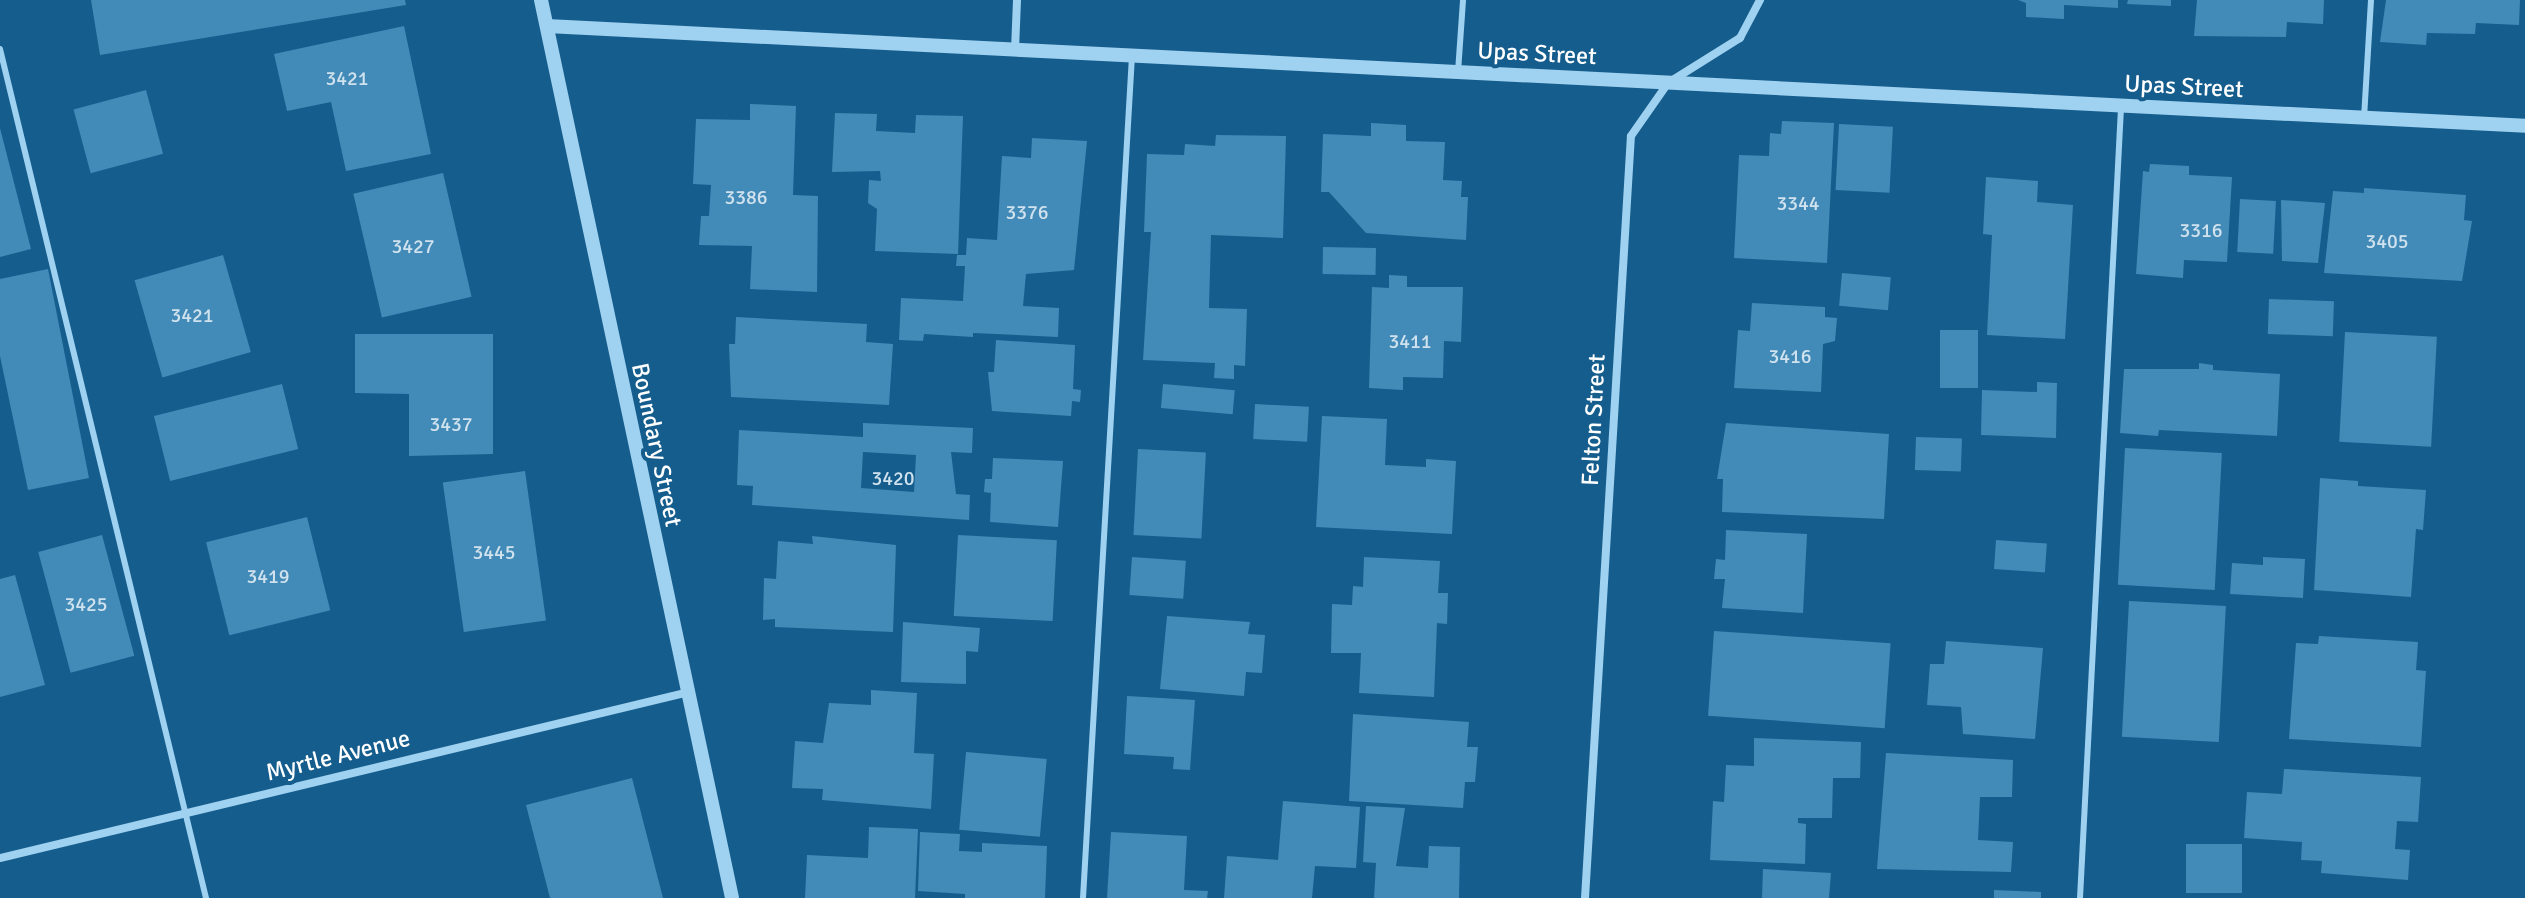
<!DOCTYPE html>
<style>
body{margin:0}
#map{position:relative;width:2525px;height:898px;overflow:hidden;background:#155d8d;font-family:Signika,sans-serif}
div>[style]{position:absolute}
.building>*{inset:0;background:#428ab8;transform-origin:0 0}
.service>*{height:6px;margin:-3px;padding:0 3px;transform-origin:3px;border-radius:3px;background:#9fd1f0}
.minor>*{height:8px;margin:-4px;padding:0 4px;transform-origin:4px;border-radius:4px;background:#9fd1f0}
.tertiary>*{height:14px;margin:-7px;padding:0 7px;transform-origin:7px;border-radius:7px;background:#9fd1f0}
span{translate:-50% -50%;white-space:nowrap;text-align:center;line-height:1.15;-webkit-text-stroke:8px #155d8d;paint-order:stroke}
.number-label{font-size:20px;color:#d0e2ed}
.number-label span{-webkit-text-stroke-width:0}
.street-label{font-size:24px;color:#fff}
</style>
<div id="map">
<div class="building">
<i style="clip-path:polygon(91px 0,405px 0,406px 5px,100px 55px)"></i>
<i style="clip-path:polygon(2018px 0,2118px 0,2118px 8px,2064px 5px,2064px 19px,2026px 17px,2026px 3px)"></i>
<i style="clip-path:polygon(2128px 0,2171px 0,2171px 6px,2127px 4px)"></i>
<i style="clip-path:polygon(2197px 0,2324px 0,2323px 24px,2287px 22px,2286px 37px,2194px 36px)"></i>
<i style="clip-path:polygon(2386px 0,2520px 0,2519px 25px,2476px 23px,2475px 34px,2427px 33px,2426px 45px,2380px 42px)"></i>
<i style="clip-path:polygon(404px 26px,431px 154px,346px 171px,331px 102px,287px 111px,274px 54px)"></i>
<i style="left:146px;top:90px;width:66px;height:75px;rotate:75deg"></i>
<i style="clip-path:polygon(750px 104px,796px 106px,793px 195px,818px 196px,817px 292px,750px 289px,752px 246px,699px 245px,701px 216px,709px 216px,711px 185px,693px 184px,696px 119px,750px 120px)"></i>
<i style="clip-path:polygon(835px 113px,877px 114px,876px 131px,915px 133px,916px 115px,963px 116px,958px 254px,875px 251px,877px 209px,868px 203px,869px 180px,881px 181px,880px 171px,832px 172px)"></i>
<i style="clip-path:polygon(1782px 121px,1834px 123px,1827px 263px,1734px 258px,1739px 155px,1769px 156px,1770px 133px,1781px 134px)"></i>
<i style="clip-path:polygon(1371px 123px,1406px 125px,1406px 141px,1445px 142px,1443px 180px,1462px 181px,1461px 197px,1468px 197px,1466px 240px,1366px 233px,1329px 192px,1321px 192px,1323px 134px,1371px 136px)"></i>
<i style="left:1839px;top:124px;width:54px;height:66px;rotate:3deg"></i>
<i style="clip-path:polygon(0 128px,31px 249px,0 257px)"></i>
<i style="clip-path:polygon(1216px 135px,1286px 136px,1283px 238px,1211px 235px,1209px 308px,1247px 309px,1245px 366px,1234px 365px,1234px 379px,1214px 378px,1215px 363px,1143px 360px,1151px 232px,1144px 232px,1147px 154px,1184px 155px,1185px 144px,1215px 146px)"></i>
<i style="clip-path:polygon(1032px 138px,1087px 141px,1074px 270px,1026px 274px,1023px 306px,1059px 308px,1058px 337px,973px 333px,973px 337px,924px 334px,923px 341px,899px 340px,901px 298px,963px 301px,965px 266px,956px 266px,957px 255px,966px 255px,967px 238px,997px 240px,1002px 156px,1031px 158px)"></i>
<i style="clip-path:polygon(2150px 164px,2189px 166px,2189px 175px,2232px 177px,2227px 262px,2184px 260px,2183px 278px,2136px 274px,2143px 171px,2149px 172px)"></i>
<i style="left:443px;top:173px;width:127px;height:92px;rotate:77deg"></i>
<i style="clip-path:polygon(1986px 177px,2038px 181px,2037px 202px,2073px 205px,2065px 339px,1987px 335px,1992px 235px,1983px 234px)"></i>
<i style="clip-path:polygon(2364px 188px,2466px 195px,2464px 220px,2472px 221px,2462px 281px,2324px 273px,2333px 191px,2364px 193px)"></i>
<i style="left:2240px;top:199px;width:36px;height:53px;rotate:3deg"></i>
<i style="clip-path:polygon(2281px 200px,2325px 203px,2318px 263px,2282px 261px)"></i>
<i style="left:1323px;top:247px;width:53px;height:27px;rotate:1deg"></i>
<i style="left:223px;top:255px;width:101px;height:92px;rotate:74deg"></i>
<i style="clip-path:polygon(48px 269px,89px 478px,28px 490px,0 356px,0 279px)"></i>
<i style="left:1842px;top:273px;width:49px;height:33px;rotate:5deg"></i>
<i style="clip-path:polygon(1389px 275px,1407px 276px,1407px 287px,1463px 287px,1461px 342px,1444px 341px,1443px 378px,1403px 377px,1403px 390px,1369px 388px,1372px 287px,1389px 288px)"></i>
<i style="left:2269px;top:299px;width:65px;height:35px;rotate:2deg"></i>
<i style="clip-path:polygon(1752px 303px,1825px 307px,1825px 317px,1837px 318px,1835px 341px,1823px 344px,1821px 392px,1734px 388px,1738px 330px,1750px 331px)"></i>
<i style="clip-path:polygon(736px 317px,867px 324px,866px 342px,893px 344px,889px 405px,731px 397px,729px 344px,735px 344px)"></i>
<i style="left:1978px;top:330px;width:58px;height:38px;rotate:90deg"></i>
<i style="left:2345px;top:332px;width:92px;height:110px;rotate:3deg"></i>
<i style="clip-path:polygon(355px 334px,493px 334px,493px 454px,409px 456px,409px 394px,355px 393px)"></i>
<i style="clip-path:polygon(996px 340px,1075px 345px,1073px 389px,1081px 390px,1080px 402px,1072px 401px,1071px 416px,992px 411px,988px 372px,994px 372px)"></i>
<i style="clip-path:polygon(2199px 363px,2213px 365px,2213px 370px,2280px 374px,2277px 436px,2159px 430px,2158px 436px,2120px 433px,2124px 369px,2199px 369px)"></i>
<i style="clip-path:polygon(2037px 382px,2057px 383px,2056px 438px,1981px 435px,1982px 390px,2037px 392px)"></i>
<i style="left:282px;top:384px;width:67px;height:132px;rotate:76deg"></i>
<i style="left:1163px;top:384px;width:72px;height:24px;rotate:5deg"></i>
<i style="left:1255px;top:404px;width:54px;height:35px;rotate:3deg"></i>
<i style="clip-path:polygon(1322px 416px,1387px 419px,1385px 465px,1426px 467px,1426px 459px,1456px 461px,1452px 534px,1316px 527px)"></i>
<i style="clip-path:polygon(evenodd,863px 423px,973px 428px,972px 453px,951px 452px,956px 494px,970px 495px,969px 520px,752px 505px,753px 486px,737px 485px,739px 430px,863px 437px,863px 423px,863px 452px,916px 455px,914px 492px,861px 488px,863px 452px)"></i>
<i style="clip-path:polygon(1726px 423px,1889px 434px,1884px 519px,1722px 512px,1723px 479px,1717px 479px)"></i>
<i style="left:1916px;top:437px;width:46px;height:33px;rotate:2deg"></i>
<i style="left:2125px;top:448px;width:97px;height:137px;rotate:3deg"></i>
<i style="left:1138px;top:449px;width:68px;height:86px;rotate:3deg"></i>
<i style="clip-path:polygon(993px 458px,1063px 461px,1058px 527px,990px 522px,991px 493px,984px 492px,985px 479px,992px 479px)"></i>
<i style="left:525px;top:471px;width:151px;height:83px;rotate:82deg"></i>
<i style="clip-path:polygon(2320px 478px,2358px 481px,2358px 486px,2426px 490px,2423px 530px,2416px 529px,2411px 597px,2314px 590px)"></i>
<i style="left:307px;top:517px;width:96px;height:104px;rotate:76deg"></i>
<i style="clip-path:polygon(1726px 530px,1807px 534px,1803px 613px,1722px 608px,1725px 579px,1714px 579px,1716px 559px,1725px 560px)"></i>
<i style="left:102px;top:535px;width:125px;height:66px;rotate:75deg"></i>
<i style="left:958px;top:535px;width:99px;height:81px;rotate:3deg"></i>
<i style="clip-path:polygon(812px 536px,896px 545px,893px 632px,775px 627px,775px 619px,763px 620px,764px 578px,776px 579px,778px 541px,813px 544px)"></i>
<i style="left:1996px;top:540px;width:51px;height:29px;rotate:4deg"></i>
<i style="left:1132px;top:557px;width:54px;height:38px;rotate:4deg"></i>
<i style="clip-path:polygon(1364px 557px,1440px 561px,1438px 593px,1448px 593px,1447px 624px,1437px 623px,1434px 697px,1359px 693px,1361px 653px,1331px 653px,1332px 604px,1352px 605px,1353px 586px,1363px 587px)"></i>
<i style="clip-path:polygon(2263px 557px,2305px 559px,2303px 598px,2230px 594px,2232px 563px,2263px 565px)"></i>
<i style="clip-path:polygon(15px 575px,45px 685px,0 697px,0 579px)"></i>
<i style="left:2129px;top:601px;width:97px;height:136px;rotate:3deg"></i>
<i style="clip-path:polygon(1167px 616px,1250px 622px,1248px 634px,1265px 635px,1262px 673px,1246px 672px,1244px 696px,1160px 689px)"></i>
<i style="clip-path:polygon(903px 622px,980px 628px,978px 652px,966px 651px,966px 684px,901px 682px)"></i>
<i style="left:1714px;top:631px;width:177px;height:85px;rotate:4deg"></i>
<i style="clip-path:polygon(2319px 636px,2418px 642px,2416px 670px,2426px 671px,2421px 747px,2289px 739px,2296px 643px,2318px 644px)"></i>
<i style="clip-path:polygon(1946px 641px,2043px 648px,2035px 739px,1963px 734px,1961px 707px,1927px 705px,1930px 664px,1944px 664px)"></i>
<i style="clip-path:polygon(871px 690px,917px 693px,914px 753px,934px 754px,931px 809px,822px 800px,823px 789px,792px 788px,795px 741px,823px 743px,829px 703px,871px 705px)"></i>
<i style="clip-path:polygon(1127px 696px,1195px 700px,1190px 770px,1173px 769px,1174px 757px,1124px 754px)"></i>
<i style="clip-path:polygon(1353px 714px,1469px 722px,1467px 747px,1478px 747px,1475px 782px,1465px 782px,1463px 808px,1349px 801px)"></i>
<i style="clip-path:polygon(1754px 738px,1861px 742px,1860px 778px,1833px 778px,1832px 818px,1798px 818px,1798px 823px,1806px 824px,1805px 864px,1710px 860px,1713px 801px,1724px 802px,1726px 765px,1754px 766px)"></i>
<i style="left:966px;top:752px;width:81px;height:78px;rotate:5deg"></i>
<i style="clip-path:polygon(1886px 753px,2013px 760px,2012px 797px,1980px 797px,1978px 840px,2013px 842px,2011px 872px,1877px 869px)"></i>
<i style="clip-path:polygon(2284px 769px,2421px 777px,2418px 822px,2397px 821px,2395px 849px,2410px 850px,2408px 880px,2321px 873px,2322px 861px,2301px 860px,2302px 842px,2244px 838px,2247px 792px,2282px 794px)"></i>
<i style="clip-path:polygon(632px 778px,663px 898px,550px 898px,526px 805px)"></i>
<i style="clip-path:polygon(1283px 801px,1360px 807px,1356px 868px,1315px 866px,1312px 898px,1224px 898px,1227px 856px,1278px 860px)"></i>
<i style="clip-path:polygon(1366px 806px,1405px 808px,1396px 866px,1428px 868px,1429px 846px,1460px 847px,1459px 898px,1374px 898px,1376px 863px,1363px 862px)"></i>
<i style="clip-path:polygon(869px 827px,918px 829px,915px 898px,805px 898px,807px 855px,868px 858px)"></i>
<i style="clip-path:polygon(920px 832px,960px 834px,959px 851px,982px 852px,982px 843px,1047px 846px,1045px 898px,965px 898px,965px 894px,918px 891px)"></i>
<i style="clip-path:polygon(1111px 832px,1187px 836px,1184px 890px,1208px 891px,1207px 898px,1107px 898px)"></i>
<i style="left:2186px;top:844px;width:56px;height:49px"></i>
<i style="clip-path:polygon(1763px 869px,1831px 873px,1829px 898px,1762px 898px)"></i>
<i style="clip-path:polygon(1994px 890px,2041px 892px,2041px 898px,1994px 898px)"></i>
</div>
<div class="service">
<i style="left:0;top:49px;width:874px;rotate:76.36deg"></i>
<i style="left:1458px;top:72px;width:72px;rotate:-86deg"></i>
<i style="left:2364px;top:118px;width:118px;rotate:-86.6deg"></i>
<i style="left:1083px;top:898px;width:843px;rotate:-86.67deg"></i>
<i style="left:2080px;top:898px;width:792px;rotate:-87.03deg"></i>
</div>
<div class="minor">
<i style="left:1015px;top:50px;width:50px;rotate:-87.7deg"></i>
<i style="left:0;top:858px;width:705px;rotate:-13.54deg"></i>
<i style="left:1585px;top:898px;width:763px;rotate:-86.55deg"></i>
<i style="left:1631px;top:136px;width:65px;rotate:-55.1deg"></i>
<i style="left:1668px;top:83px;width:85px;rotate:-32deg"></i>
<i style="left:1740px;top:38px;width:43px;rotate:-62.2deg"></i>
</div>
<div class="tertiary">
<i style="left:541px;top:0;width:918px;rotate:77.99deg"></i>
<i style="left:547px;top:26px;width:1981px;rotate:2.89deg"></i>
</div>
<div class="number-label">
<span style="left:347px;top:78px">3421</span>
<span style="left:746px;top:197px">3386</span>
<span style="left:1798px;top:203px">3344</span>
<span style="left:1027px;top:212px">3376</span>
<span style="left:2201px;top:230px">3316</span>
<span style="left:2387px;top:241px">3405</span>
<span style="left:413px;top:246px">3427</span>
<span style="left:192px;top:315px">3421</span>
<span style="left:1410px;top:341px">3411</span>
<span style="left:1790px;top:356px">3416</span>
<span style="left:451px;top:424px">3437</span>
<span style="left:893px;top:478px">3420</span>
<span style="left:494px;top:552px">3445</span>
<span style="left:268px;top:576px">3419</span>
<span style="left:86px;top:604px">3425</span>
</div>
<div class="street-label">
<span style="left:1537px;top:54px;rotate:3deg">Upas Street</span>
<span style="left:2184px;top:87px;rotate:3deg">Upas Street</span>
<span style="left:1594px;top:420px;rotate:-87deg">Felton Street</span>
<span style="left:656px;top:445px;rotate:78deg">Boundary Street</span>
<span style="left:338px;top:756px;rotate:-14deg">Myrtle Avenue</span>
</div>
</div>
